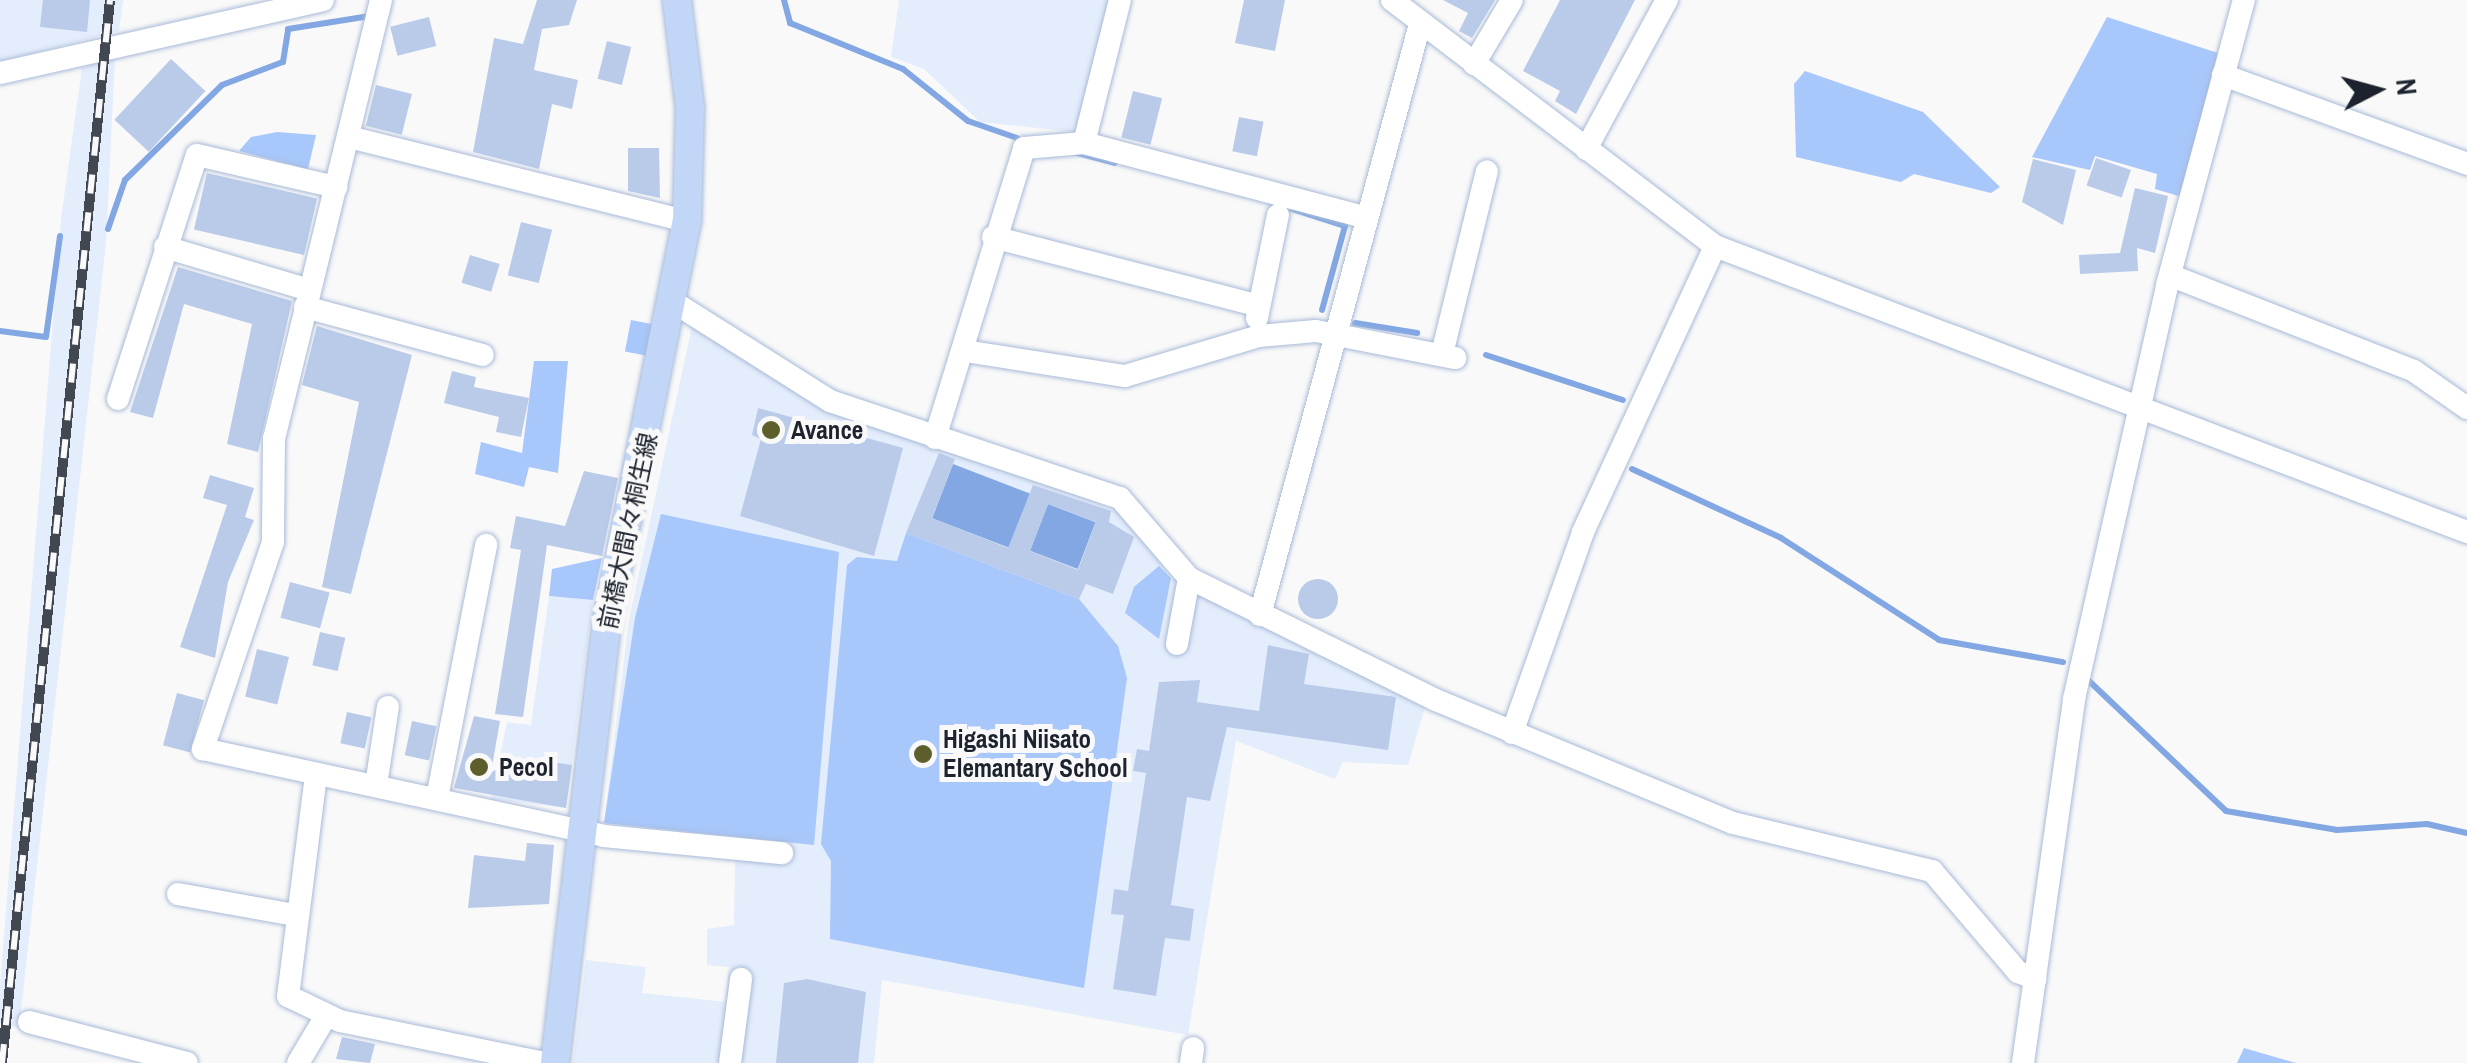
<!DOCTYPE html>
<meta charset="utf-8">
<style>
body{margin:0}
#map{position:relative;width:2467px;height:1063px;overflow:hidden;background:#f9f9f9;font-family:"Archivo Narrow","Noto Sans JP",sans-serif}
div>[style]{position:absolute}
.built>*{inset:0;background:#e4edfc}
.green>*{inset:0;background:#a8c7fa;transform-origin:0 0}
.water>*{inset:0;background:#82a7e3;transform-origin:0 0}
.stream>*{height:6px;margin:-3px;padding:0 3px;transform-origin:3px;border-radius:3px;background:#82a7e3}
.building>*{inset:0;background:#b9cbe9;transform-origin:0 0}
.round{border-radius:50%}
.roads{filter:drop-shadow(0 0 2px #a8bad7) drop-shadow(0 0 2px #a8bad7)}
.minor>*{height:22px;margin:-11px;padding:0 11px;transform-origin:11px;border-radius:11px;background:#fff}
.major>*{height:28px;margin:-14px;padding:0 14px;transform-origin:14px;border-radius:14px;background:#c2d6f8}
.rail>*{height:10px;margin-top:-5px;transform-origin:0;background:repeating-linear-gradient(90deg,#f9f9f9 0 19px,#424851 0 38px);box-sizing:border-box;border-block:2px solid #424851}
.dots>*{width:28px;height:28px;translate:-50% -50%;box-sizing:border-box;border:5px solid #f9f9f9;border-radius:50%}
span{translate:-50% -50%;white-space:nowrap;text-align:center;line-height:1.15;-webkit-text-stroke:10px #f9f9f9;paint-order:stroke}
.poi-label{font-size:25px;color:#1c232e;font-weight:700}
.left{translate:0 -50%;text-align:left}
.street-label{font-size:25px;color:#1c232e}
.north{position:absolute;left:2327px;top:40px;width:100px;height:100px;-webkit-text-stroke:8px #f9f9f9;paint-order:stroke;rotate:84deg;font-size:28px;font-weight:700;line-height:40px;text-align:center;color:#1c232e}
.north::after{content:'';display:block;margin:auto;width:35px;height:45px;background:#1c232e;clip-path:polygon(50% 0,100% 100%,50% 72%,0 100%)}
</style>
<div id="map">
<div class="built">
<i style="clip-path:polygon(0 0,123px 0,119px 31px,0 62px)"></i>
<i style="clip-path:polygon(899px 0,1113px 0,1076px 132px,980px 122px,924px 69px,891px 57px)"></i>
<i style="clip-path:polygon(115px 57px,106px 243px,19px 1028px,0 1023px,0 986px,61px 219px,82px 68px)"></i>
<i style="clip-path:polygon(692px 326px,744px 356px,1127px 516px,1171px 578px,1426px 704px,1408px 765px,1343px 762px,1335px 779px,1236px 741px,1188px 1035px,882px 980px,874px 1063px,573px 1063px,586px 960px,646px 967px,642px 993px,726px 1002px,729px 967px,707px 965px,707px 929px,734px 925px,735px 858px,744px 841px,604px 823px,629px 619px)"></i>
<i style="clip-path:polygon(549px 596px,593px 600px,566px 808px,491px 799px,507px 722px,531px 725px)"></i>
</div>
<div class="green">
<i style="clip-path:polygon(2107px 17px,2218px 53px,2182px 197px,2155px 189px,2157px 174px,2095px 156px,2090px 170px,2032px 157px)"></i>
<i style="clip-path:polygon(1805px 71px,1923px 112px,2000px 187px,1991px 193px,1914px 174px,1901px 182px,1796px 157px,1794px 84px)"></i>
<i style="clip-path:polygon(277px 132px,316px 135px,308px 169px,239px 151px,251px 137px)"></i>
<i style="left:631px;top:320px;width:25px;height:32px;rotate:11deg"></i>
<i style="clip-path:polygon(534px 361px,568px 361px,558px 473px,529px 467px,524px 487px,475px 474px,481px 442px,522px 453px)"></i>
<i style="clip-path:polygon(661px 514px,839px 552px,814px 845px,604px 823px,635px 618px)"></i>
<i style="clip-path:polygon(906px 533px,1079px 599px,1118px 646px,1127px 678px,1084px 988px,830px 939px,831px 861px,821px 844px,847px 565px,857px 557px,897px 561px)"></i>
<i style="clip-path:polygon(602px 558px,593px 600px,549px 596px,552px 569px)"></i>
<i style="clip-path:polygon(1159px 566px,1171px 578px,1159px 639px,1125px 613px,1134px 587px)"></i>
<i style="clip-path:polygon(2244px 1048px,2296px 1063px,2237px 1063px)"></i>
</div>
<div class="water">
<i style="left:953px;top:464px;width:83px;height:58px;rotate:21deg"></i>
<i style="left:1048px;top:504px;width:51px;height:50px;rotate:21deg"></i>
</div>
<div class="stream">
<i style="left:784px;top:0;width:24px;rotate:75deg"></i>
<i style="left:790px;top:23px;width:122px;rotate:22.2deg"></i>
<i style="left:903px;top:69px;width:83px;rotate:38.7deg"></i>
<i style="left:968px;top:121px;width:52px;rotate:19.1deg"></i>
<i style="left:1074px;top:152px;width:42px;rotate:15deg"></i>
<i style="left:1292px;top:209px;width:56px;rotate:17.8deg"></i>
<i style="left:1345px;top:226px;width:87px;rotate:105.3deg"></i>
<i style="left:108px;top:229px;width:52px;rotate:-70.9deg"></i>
<i style="left:125px;top:180px;width:136px;rotate:-44.4deg"></i>
<i style="left:222px;top:85px;width:65px;rotate:-20.7deg"></i>
<i style="left:283px;top:62px;width:33px;rotate:-81deg"></i>
<i style="left:288px;top:29px;width:83px;rotate:-9deg"></i>
<i style="left:1355px;top:323px;width:63px;rotate:9.2deg"></i>
<i style="left:0;top:331px;width:46px;rotate:7.4deg"></i>
<i style="left:46px;top:337px;width:102px;rotate:-82.1deg"></i>
<i style="left:1486px;top:355px;width:144px;rotate:18.2deg"></i>
<i style="left:1632px;top:469px;width:164px;rotate:24.8deg"></i>
<i style="left:1781px;top:538px;width:188px;rotate:32.8deg"></i>
<i style="left:1939px;top:640px;width:126px;rotate:10.1deg"></i>
<i style="left:2088px;top:680px;width:190px;rotate:43.5deg"></i>
<i style="left:2226px;top:811px;width:113px;rotate:9.7deg"></i>
<i style="left:2337px;top:830px;width:90px;rotate:-3.8deg"></i>
<i style="left:2427px;top:824px;width:41px;rotate:12.7deg"></i>
</div>
<div class="building">
<i style="clip-path:polygon(43px 0,90px 0,87px 32px,40px 27px)"></i>
<i style="clip-path:polygon(537px 0,577px 0,569px 25px,542px 29px,534px 70px,578px 80px,572px 109px,552px 104px,539px 169px,473px 152px,494px 38px,523px 44px)"></i>
<i style="clip-path:polygon(1244px 0,1285px 0,1275px 51px,1235px 43px)"></i>
<i style="clip-path:polygon(1443px 0,1495px 0,1472px 38px,1459px 31px,1468px 13px)"></i>
<i style="clip-path:polygon(1560px 0,1635px 0,1576px 114px,1555px 101px,1560px 91px,1523px 71px)"></i>
<i style="left:429px;top:17px;width:30px;height:40px;rotate:76deg"></i>
<i style="left:607px;top:41px;width:25px;height:39px;rotate:14deg"></i>
<i style="left:171px;top:59px;width:47px;height:83px;rotate:43deg"></i>
<i style="left:376px;top:85px;width:37px;height:42px;rotate:14deg"></i>
<i style="left:1133px;top:91px;width:30px;height:48px;rotate:14deg"></i>
<i style="left:1239px;top:117px;width:25px;height:35px;rotate:11deg"></i>
<i style="clip-path:polygon(628px 148px,659px 148px,660px 198px,628px 191px)"></i>
<i style="left:2096px;top:158px;width:37px;height:29px;rotate:19deg"></i>
<i style="clip-path:polygon(2033px 159px,2076px 170px,2063px 225px,2022px 202px)"></i>
<i style="left:207px;top:173px;width:113px;height:58px;rotate:13deg"></i>
<i style="clip-path:polygon(2135px 188px,2168px 196px,2155px 253px,2137px 248px,2138px 271px,2080px 274px,2079px 255px,2120px 253px)"></i>
<i style="left:521px;top:222px;width:32px;height:55px;rotate:14deg"></i>
<i style="left:470px;top:255px;width:31px;height:29px;rotate:17deg"></i>
<i style="clip-path:polygon(178px 267px,292px 301px,258px 452px,227px 444px,252px 324px,184px 304px,153px 418px,130px 412px)"></i>
<i style="clip-path:polygon(317px 326px,412px 355px,351px 594px,322px 587px,359px 402px,302px 385px)"></i>
<i style="clip-path:polygon(452px 371px,476px 377px,474px 387px,529px 398px,521px 437px,496px 432px,499px 417px,444px 403px)"></i>
<i style="clip-path:polygon(758px 408px,903px 448px,874px 556px,740px 516px,761px 439px,752px 435px)"></i>
<i style="clip-path:polygon(evenodd,939px 453px,955px 459px,932px 518px,1008px 548px,1033px 485px,1111px 511px,1109px 522px,1134px 537px,1113px 594px,1086px 584px,1079px 599px,906px 533px,939px 453px,1048px 504px,1096px 522px,1078px 570px,1030px 551px,1048px 504px)"></i>
<i style="clip-path:polygon(584px 471px,618px 478px,602px 556px,547px 545px,523px 717px,495px 714px,521px 550px,510px 548px,516px 516px,565px 526px)"></i>
<i style="clip-path:polygon(210px 475px,254px 488px,245px 517px,254px 520px,228px 582px,215px 658px,180px 647px,227px 505px,203px 498px)"></i>
<i class="round" style="left:1298px;top:579px;width:40px;height:40px"></i>
<i style="left:290px;top:582px;width:41px;height:37px;rotate:15deg"></i>
<i style="left:320px;top:632px;width:26px;height:34px;rotate:13deg"></i>
<i style="clip-path:polygon(1268px 645px,1309px 654px,1304px 684px,1396px 697px,1388px 750px,1227px 727px,1210px 801px,1187px 797px,1171px 905px,1194px 909px,1190px 941px,1165px 938px,1156px 996px,1113px 989px,1124px 915px,1111px 914px,1114px 889px,1128px 891px,1146px 773px,1133px 771px,1137px 749px,1149px 751px,1159px 682px,1200px 680px,1197px 702px,1259px 711px)"></i>
<i style="left:257px;top:649px;width:33px;height:49px;rotate:14deg"></i>
<i style="left:177px;top:693px;width:28px;height:54px;rotate:15deg"></i>
<i style="left:347px;top:712px;width:25px;height:32px;rotate:12deg"></i>
<i style="clip-path:polygon(474px 716px,500px 721px,491px 772px,525px 758px,572px 765px,566px 808px,454px 788px)"></i>
<i style="left:412px;top:721px;width:25px;height:35px;rotate:12deg"></i>
<i style="clip-path:polygon(527px 843px,554px 845px,549px 904px,468px 908px,474px 855px,525px 861px)"></i>
<i style="clip-path:polygon(807px 979px,866px 992px,858px 1063px,776px 1063px,784px 983px)"></i>
<i style="clip-path:polygon(342px 1037px,375px 1044px,370px 1063px,336px 1059px)"></i>
</div>
<div class="roads">
<div class="minor">
<i style="left:381px;top:0;width:451px;rotate:103.7deg"></i>
<i style="left:274px;top:438px;width:104px;rotate:90.6deg"></i>
<i style="left:273px;top:542px;width:219px;rotate:108.7deg"></i>
<i style="left:203px;top:749px;width:410px;rotate:12.2deg"></i>
<i style="left:604px;top:836px;width:179px;rotate:5.5deg"></i>
<i style="left:1392px;top:0;width:406px;rotate:37.3deg"></i>
<i style="left:1715px;top:246px;width:805px;rotate:20.82deg"></i>
<i style="left:1474px;top:64px;width:74px;rotate:-59.3deg"></i>
<i style="left:0;top:73px;width:331px;rotate:-12.7deg"></i>
<i style="left:2223px;top:75px;width:260px;rotate:20deg"></i>
<i style="left:349px;top:137px;width:348px;rotate:14deg"></i>
<i style="left:1084px;top:143px;width:147px;rotate:-75.9deg"></i>
<i style="left:1586px;top:149px;width:170px;rotate:-61.5deg"></i>
<i style="left:993px;top:237px;width:271px;rotate:14.5deg"></i>
<i style="left:165px;top:247px;width:150px;rotate:16.6deg"></i>
<i style="left:2172px;top:276px;width:260px;rotate:21.4deg"></i>
<i style="left:2414px;top:371px;width:65px;rotate:34.9deg"></i>
<i style="left:675px;top:303px;width:183px;rotate:32.3deg"></i>
<i style="left:830px;top:401px;width:306px;rotate:18.5deg"></i>
<i style="left:1120px;top:498px;width:106px;rotate:49.2deg"></i>
<i style="left:1189px;top:578px;width:275px;rotate:26.3deg"></i>
<i style="left:1436px;top:700px;width:321px;rotate:22.5deg"></i>
<i style="left:1733px;top:823px;width:205px;rotate:13.6deg"></i>
<i style="left:1932px;top:871px;width:133px;rotate:49.6deg"></i>
<i style="left:2018px;top:972px;width:19px;rotate:21deg"></i>
<i style="left:305px;top:307px;width:184px;rotate:15.1deg"></i>
<i style="left:1257px;top:318px;width:105px;rotate:-78.5deg"></i>
<i style="left:965px;top:351px;width:162px;rotate:8.9deg"></i>
<i style="left:1125px;top:376px;width:140px;rotate:-16.6deg"></i>
<i style="left:1259px;top:336px;width:57px;rotate:-5deg"></i>
<i style="left:1316px;top:331px;width:142px;rotate:11deg"></i>
<i style="left:1442px;top:354px;width:188px;rotate:-76.2deg"></i>
<i style="left:118px;top:399px;width:256px;rotate:-72.1deg"></i>
<i style="left:197px;top:155px;width:143px;rotate:13deg"></i>
<i style="left:935px;top:438px;width:303px;rotate:-72.9deg"></i>
<i style="left:1024px;top:148px;width:60px;rotate:-4.8deg"></i>
<i style="left:1084px;top:143px;width:286px;rotate:14.8deg"></i>
<i style="left:1260px;top:615px;width:612px;rotate:-74.85deg"></i>
<i style="left:1177px;top:644px;width:67px;rotate:-79.7deg"></i>
<i style="left:1512px;top:733px;width:213px;rotate:-70.5deg"></i>
<i style="left:1583px;top:532px;width:315px;rotate:-65.2deg"></i>
<i style="left:316px;top:775px;width:223px;rotate:97.2deg"></i>
<i style="left:288px;top:996px;width:58px;rotate:25.7deg"></i>
<i style="left:340px;top:1021px;width:208px;rotate:11.6deg"></i>
<i style="left:376px;top:785px;width:79px;rotate:-81.3deg"></i>
<i style="left:437px;top:798px;width:258px;rotate:-79deg"></i>
<i style="left:178px;top:894px;width:119px;rotate:10.2deg"></i>
<i style="left:29px;top:1022px;width:163px;rotate:14.5deg"></i>
<i style="left:298px;top:1063px;width:55px;rotate:-59.2deg"></i>
<i style="left:730px;top:1063px;width:85px;rotate:-82.5deg"></i>
<i style="left:1191px;top:1063px;width:15px;rotate:-82deg"></i>
<i style="left:2023px;top:1063px;width:368px;rotate:-82deg"></i>
<i style="left:2074px;top:699px;width:424px;rotate:-77.3deg"></i>
<i style="left:2167px;top:285px;width:295px;rotate:-74.9deg"></i>
</div>
<div class="major">
<i style="left:555px;top:1063px;width:451px;rotate:-83.3deg"></i>
<i style="left:608px;top:615px;width:402px;rotate:-78.7deg"></i>
<i style="left:687px;top:221px;width:113px;rotate:-88.5deg"></i>
<i style="left:690px;top:108px;width:109px;rotate:-96.9deg"></i>
</div>
</div>
<div class="rail">
<i style="left:2px;top:1063px;width:1068px;rotate:-84.2deg"></i>
</div>
<div class="dots">
<i style="left:771px;top:430px;background:#5d5e2b"></i>
<i style="left:923px;top:754px;background:#5d5e2b"></i>
<i style="left:479px;top:767px;background:#5d5e2b"></i>
</div>
<div class="poi-label">
<span class="left" style="left:791px;top:430px">Avance</span>
<span class="left" style="left:943px;top:754px">Higashi Niisato<br>Elemantary School</span>
<span class="left" style="left:499px;top:767px">Pecol</span>
</div>
<div class="street-label">
<span style="left:628px;top:531px;rotate:-78deg">前橋大間々桐生線</span>
</div>
<div class="north">N</div>
</div>
